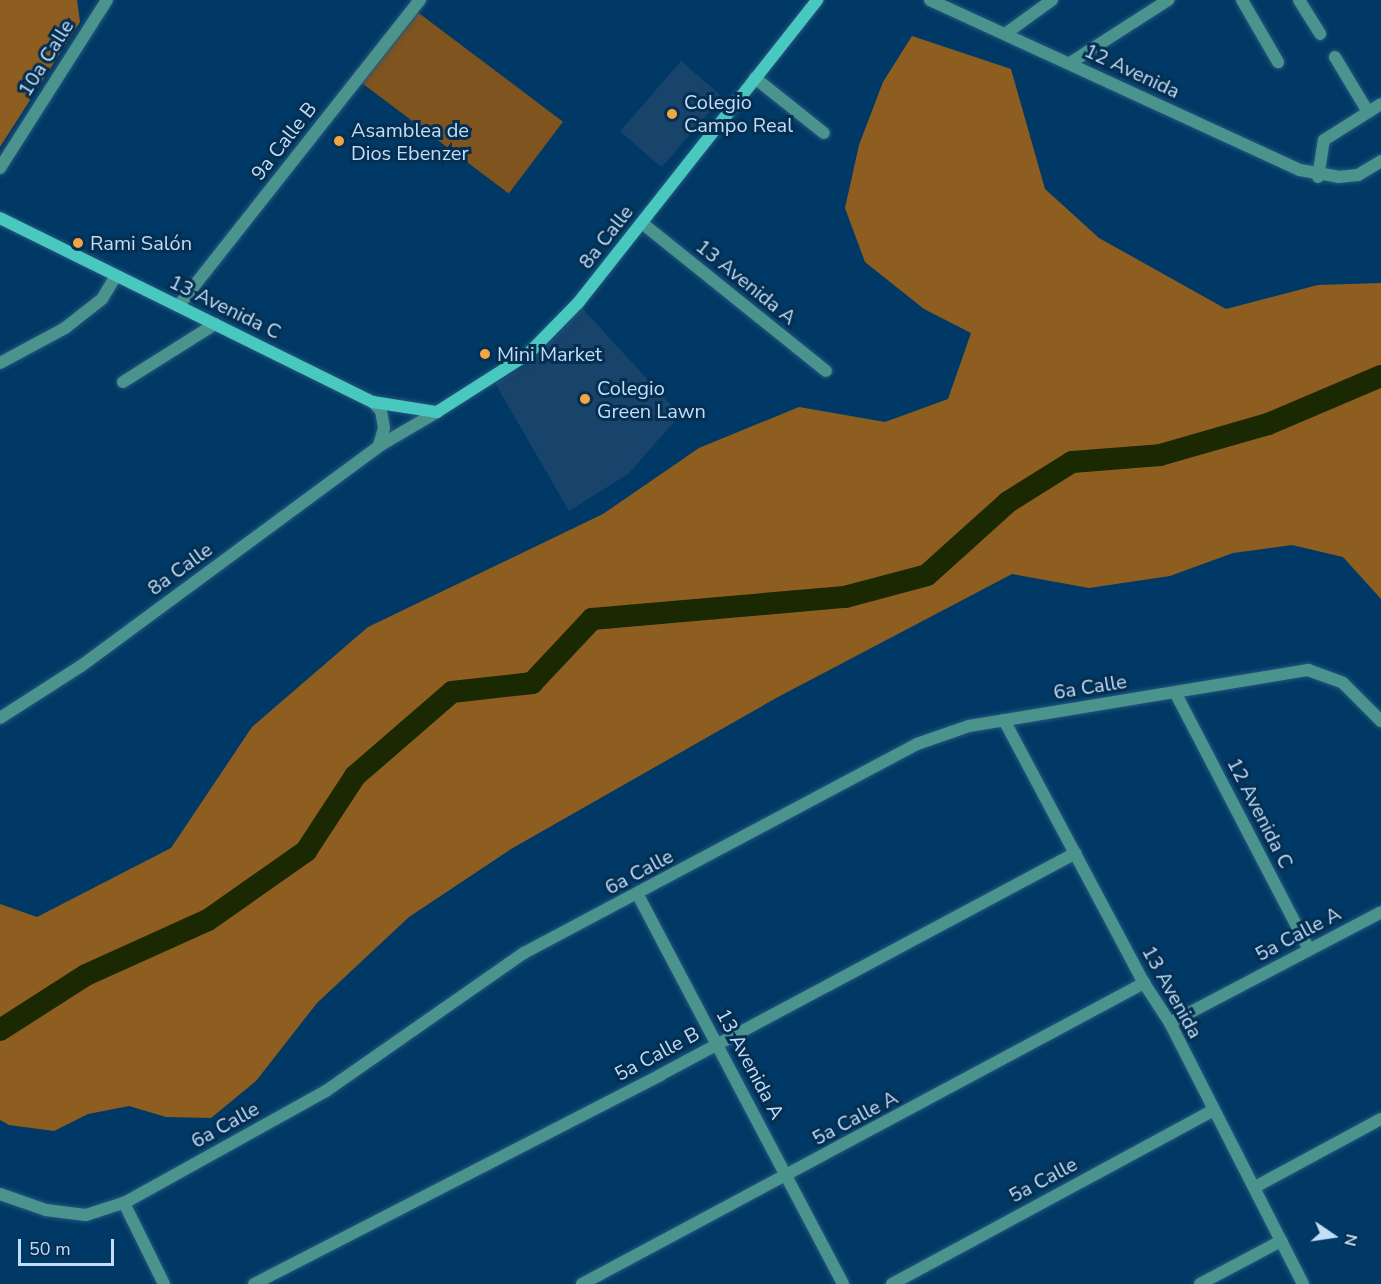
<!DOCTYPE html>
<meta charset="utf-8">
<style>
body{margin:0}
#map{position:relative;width:1381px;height:1284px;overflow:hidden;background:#003965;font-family:"Nunito Sans",sans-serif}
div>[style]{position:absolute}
.built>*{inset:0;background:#18446c;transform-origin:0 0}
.green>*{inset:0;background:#7f541e;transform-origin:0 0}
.forest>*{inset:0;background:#8e5e21}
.river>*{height:22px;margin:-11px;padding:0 11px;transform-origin:11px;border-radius:11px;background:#1a2902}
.roads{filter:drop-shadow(0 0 2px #23577f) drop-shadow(0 0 2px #23577f)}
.street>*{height:12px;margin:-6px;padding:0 6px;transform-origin:6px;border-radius:6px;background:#4b948e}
.secondary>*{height:12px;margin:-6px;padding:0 6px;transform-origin:6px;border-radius:6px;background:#49c8bf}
.dots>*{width:16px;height:16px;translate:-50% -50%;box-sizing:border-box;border:3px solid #052f51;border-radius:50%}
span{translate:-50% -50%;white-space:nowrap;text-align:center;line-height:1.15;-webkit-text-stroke:6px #052f51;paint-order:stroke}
.street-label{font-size:20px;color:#c3ddf8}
.poi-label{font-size:20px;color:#c3ddf8}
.left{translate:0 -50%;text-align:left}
.north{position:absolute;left:1303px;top:1206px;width:60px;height:60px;-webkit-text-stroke:4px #052f51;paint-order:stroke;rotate:103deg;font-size:16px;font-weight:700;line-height:24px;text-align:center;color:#c3ddf8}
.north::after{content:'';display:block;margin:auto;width:21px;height:27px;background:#c3ddf8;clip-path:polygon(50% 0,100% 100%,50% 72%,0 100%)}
.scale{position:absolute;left:18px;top:1239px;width:96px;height:27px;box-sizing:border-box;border:3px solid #c3ddf8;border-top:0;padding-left:8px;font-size:18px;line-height:21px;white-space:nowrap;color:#c3ddf8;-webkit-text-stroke:4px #052f51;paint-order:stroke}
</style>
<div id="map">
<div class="built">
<i style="left:681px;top:61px;width:55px;height:93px;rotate:41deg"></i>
<i style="clip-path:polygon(582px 308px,680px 415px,628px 474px,569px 511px,495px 383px,527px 366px)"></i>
</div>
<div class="green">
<i style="left:416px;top:11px;width:184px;height:90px;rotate:37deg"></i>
</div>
<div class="forest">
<i style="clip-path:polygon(0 0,77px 0,80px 22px,0 147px)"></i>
<i style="clip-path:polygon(912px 36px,1011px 69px,1045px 189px,1099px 238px,1226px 309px,1318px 285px,1381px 283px,1381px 599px,1343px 557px,1292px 545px,1233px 553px,1170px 576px,1089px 588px,1012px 574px,778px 697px,511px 849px,409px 917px,317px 1003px,256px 1081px,211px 1118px,166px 1117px,129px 1106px,88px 1114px,54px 1131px,9px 1125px,0 1120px,0 904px,37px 917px,171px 848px,252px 727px,368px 627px,603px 514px,699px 448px,799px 407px,885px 422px,948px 399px,971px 333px,924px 309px,865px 262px,845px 208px,859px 145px,883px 82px)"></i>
</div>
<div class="river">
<i style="left:0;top:1030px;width:102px;rotate:-32.6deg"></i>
<i style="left:86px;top:975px;width:134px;rotate:-24.3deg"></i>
<i style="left:208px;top:920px;width:120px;rotate:-35.1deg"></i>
<i style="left:306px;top:851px;width:90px;rotate:-56.8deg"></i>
<i style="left:355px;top:776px;width:128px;rotate:-40.9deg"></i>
<i style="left:452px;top:692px;width:81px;rotate:-6.4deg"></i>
<i style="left:532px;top:683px;width:88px;rotate:-46.8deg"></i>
<i style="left:592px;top:619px;width:254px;rotate:-5deg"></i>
<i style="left:845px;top:597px;width:85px;rotate:-15deg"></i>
<i style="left:927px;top:575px;width:109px;rotate:-42deg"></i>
<i style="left:1008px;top:502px;width:75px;rotate:-32deg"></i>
<i style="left:1072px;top:462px;width:88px;rotate:-4.5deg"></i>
<i style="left:1160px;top:455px;width:112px;rotate:-16deg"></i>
<i style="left:1268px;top:424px;width:123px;rotate:-23deg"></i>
</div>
<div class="roads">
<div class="street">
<i style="left:930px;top:0;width:407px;rotate:24.7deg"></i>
<i style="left:1300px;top:170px;width:39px;rotate:10deg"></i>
<i style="left:1338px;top:177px;width:20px;rotate:-6deg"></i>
<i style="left:1358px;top:175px;width:27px;rotate:-31deg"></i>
<i style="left:1242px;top:0;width:72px;rotate:59.9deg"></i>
<i style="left:1299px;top:0;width:40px;rotate:58deg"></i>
<i style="left:1005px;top:34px;width:58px;rotate:-35.9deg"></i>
<i style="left:1335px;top:57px;width:64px;rotate:59deg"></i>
<i style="left:1070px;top:63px;width:117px;rotate:-32.7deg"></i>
<i style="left:755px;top:78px;width:88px;rotate:38.6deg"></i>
<i style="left:0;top:168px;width:199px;rotate:-57.5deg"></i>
<i style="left:1318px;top:177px;width:37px;rotate:-81deg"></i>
<i style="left:1324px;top:140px;width:67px;rotate:-32.3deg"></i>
<i style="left:642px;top:223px;width:236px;rotate:38.8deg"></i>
<i style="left:179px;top:305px;width:389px;rotate:-51.7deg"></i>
<i style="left:0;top:363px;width:74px;rotate:-28.3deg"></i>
<i style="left:65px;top:328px;width:47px;rotate:-38.1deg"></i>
<i style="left:102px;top:299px;width:27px;rotate:-59deg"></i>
<i style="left:123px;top:382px;width:109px;rotate:-32.2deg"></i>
<i style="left:373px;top:402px;width:12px;rotate:48deg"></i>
<i style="left:381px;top:411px;width:17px;rotate:80deg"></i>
<i style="left:384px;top:428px;width:19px;rotate:106deg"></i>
<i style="left:1176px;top:694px;width:288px;rotate:62.5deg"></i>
<i style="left:0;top:718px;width:96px;rotate:-32.7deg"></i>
<i style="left:81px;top:666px;width:370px;rotate:-36.4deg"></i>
<i style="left:379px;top:446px;width:67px;rotate:-30.4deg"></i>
<i style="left:1004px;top:720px;width:298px;rotate:62deg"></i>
<i style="left:1144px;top:983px;width:48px;rotate:57deg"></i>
<i style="left:1170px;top:1023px;width:293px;rotate:63deg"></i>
<i style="left:638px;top:895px;width:440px;rotate:62.2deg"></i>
<i style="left:1170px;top:1023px;width:238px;rotate:-27.7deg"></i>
<i style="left:1255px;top:1187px;width:143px;rotate:-28.4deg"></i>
<i style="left:0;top:1194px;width:49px;rotate:19.2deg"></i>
<i style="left:46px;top:1210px;width:40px;rotate:7.1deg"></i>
<i style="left:86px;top:1215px;width:40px;rotate:-18deg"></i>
<i style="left:124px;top:1203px;width:231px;rotate:-29deg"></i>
<i style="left:326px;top:1091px;width:241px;rotate:-34.9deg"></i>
<i style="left:524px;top:953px;width:445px;rotate:-28deg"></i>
<i style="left:917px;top:744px;width:55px;rotate:-19.1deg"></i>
<i style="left:969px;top:726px;width:344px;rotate:-9.4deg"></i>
<i style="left:1308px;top:670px;width:37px;rotate:20deg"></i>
<i style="left:1343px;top:683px;width:54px;rotate:45deg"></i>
<i style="left:124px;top:1203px;width:90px;rotate:63.7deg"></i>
<i style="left:254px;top:1284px;width:457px;rotate:-27.2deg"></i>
<i style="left:660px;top:1075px;width:471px;rotate:-28.1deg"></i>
<i style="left:582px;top:1284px;width:638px;rotate:-28.17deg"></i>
<i style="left:892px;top:1284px;width:364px;rotate:-28.4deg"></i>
<i style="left:1200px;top:1284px;width:92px;rotate:-28deg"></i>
</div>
<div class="secondary">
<i style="left:0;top:218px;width:416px;rotate:26.3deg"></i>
<i style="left:373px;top:402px;width:65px;rotate:8.9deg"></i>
<i style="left:437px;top:412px;width:108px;rotate:-32.5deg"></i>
<i style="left:528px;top:354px;width:71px;rotate:-45.6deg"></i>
<i style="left:578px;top:303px;width:386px;rotate:-51.7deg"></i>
</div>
</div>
<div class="dots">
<i style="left:672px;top:114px;background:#f2a542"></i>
<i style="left:339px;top:141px;background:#f2a542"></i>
<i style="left:78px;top:243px;background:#f2a542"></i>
<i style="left:485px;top:354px;background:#f2a542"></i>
<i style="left:585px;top:399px;background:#f2a542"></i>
</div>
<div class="street-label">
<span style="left:46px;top:58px;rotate:-58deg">10a Calle</span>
<span style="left:1132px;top:71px;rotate:25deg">12 Avenida</span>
<span style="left:284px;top:141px;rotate:-52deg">9a Calle B</span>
<span style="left:606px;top:237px;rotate:-52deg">8a Calle</span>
<span style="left:746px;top:282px;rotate:39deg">13 Avenida A</span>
<span style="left:225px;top:307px;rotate:26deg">13 Avenida C</span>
<span style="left:180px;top:569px;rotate:-36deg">8a Calle</span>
<span style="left:1090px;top:687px;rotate:-9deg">6a Calle</span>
<span style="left:1260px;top:813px;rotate:63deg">12 Avenida C</span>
<span style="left:639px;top:872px;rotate:-28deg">6a Calle</span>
<span style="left:1298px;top:934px;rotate:-28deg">5a Calle A</span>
<span style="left:1172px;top:992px;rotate:61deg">13 Avenida</span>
<span style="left:657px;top:1054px;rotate:-28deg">5a Calle B</span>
<span style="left:750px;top:1064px;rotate:62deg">13 Avenida A</span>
<span style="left:855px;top:1118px;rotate:-28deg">5a Calle A</span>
<span style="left:225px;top:1125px;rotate:-29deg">6a Calle</span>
<span style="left:1043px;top:1180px;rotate:-28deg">5a Calle</span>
</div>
<div class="poi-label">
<span class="left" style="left:684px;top:114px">Colegio<br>Campo Real</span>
<span class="left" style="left:351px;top:142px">Asamblea de<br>Dios Ebenzer</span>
<span class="left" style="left:90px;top:243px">Rami Salón</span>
<span class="left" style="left:497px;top:354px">Mini Market</span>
<span class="left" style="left:597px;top:400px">Colegio<br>Green Lawn</span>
</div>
<div class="north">N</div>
<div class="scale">50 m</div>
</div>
